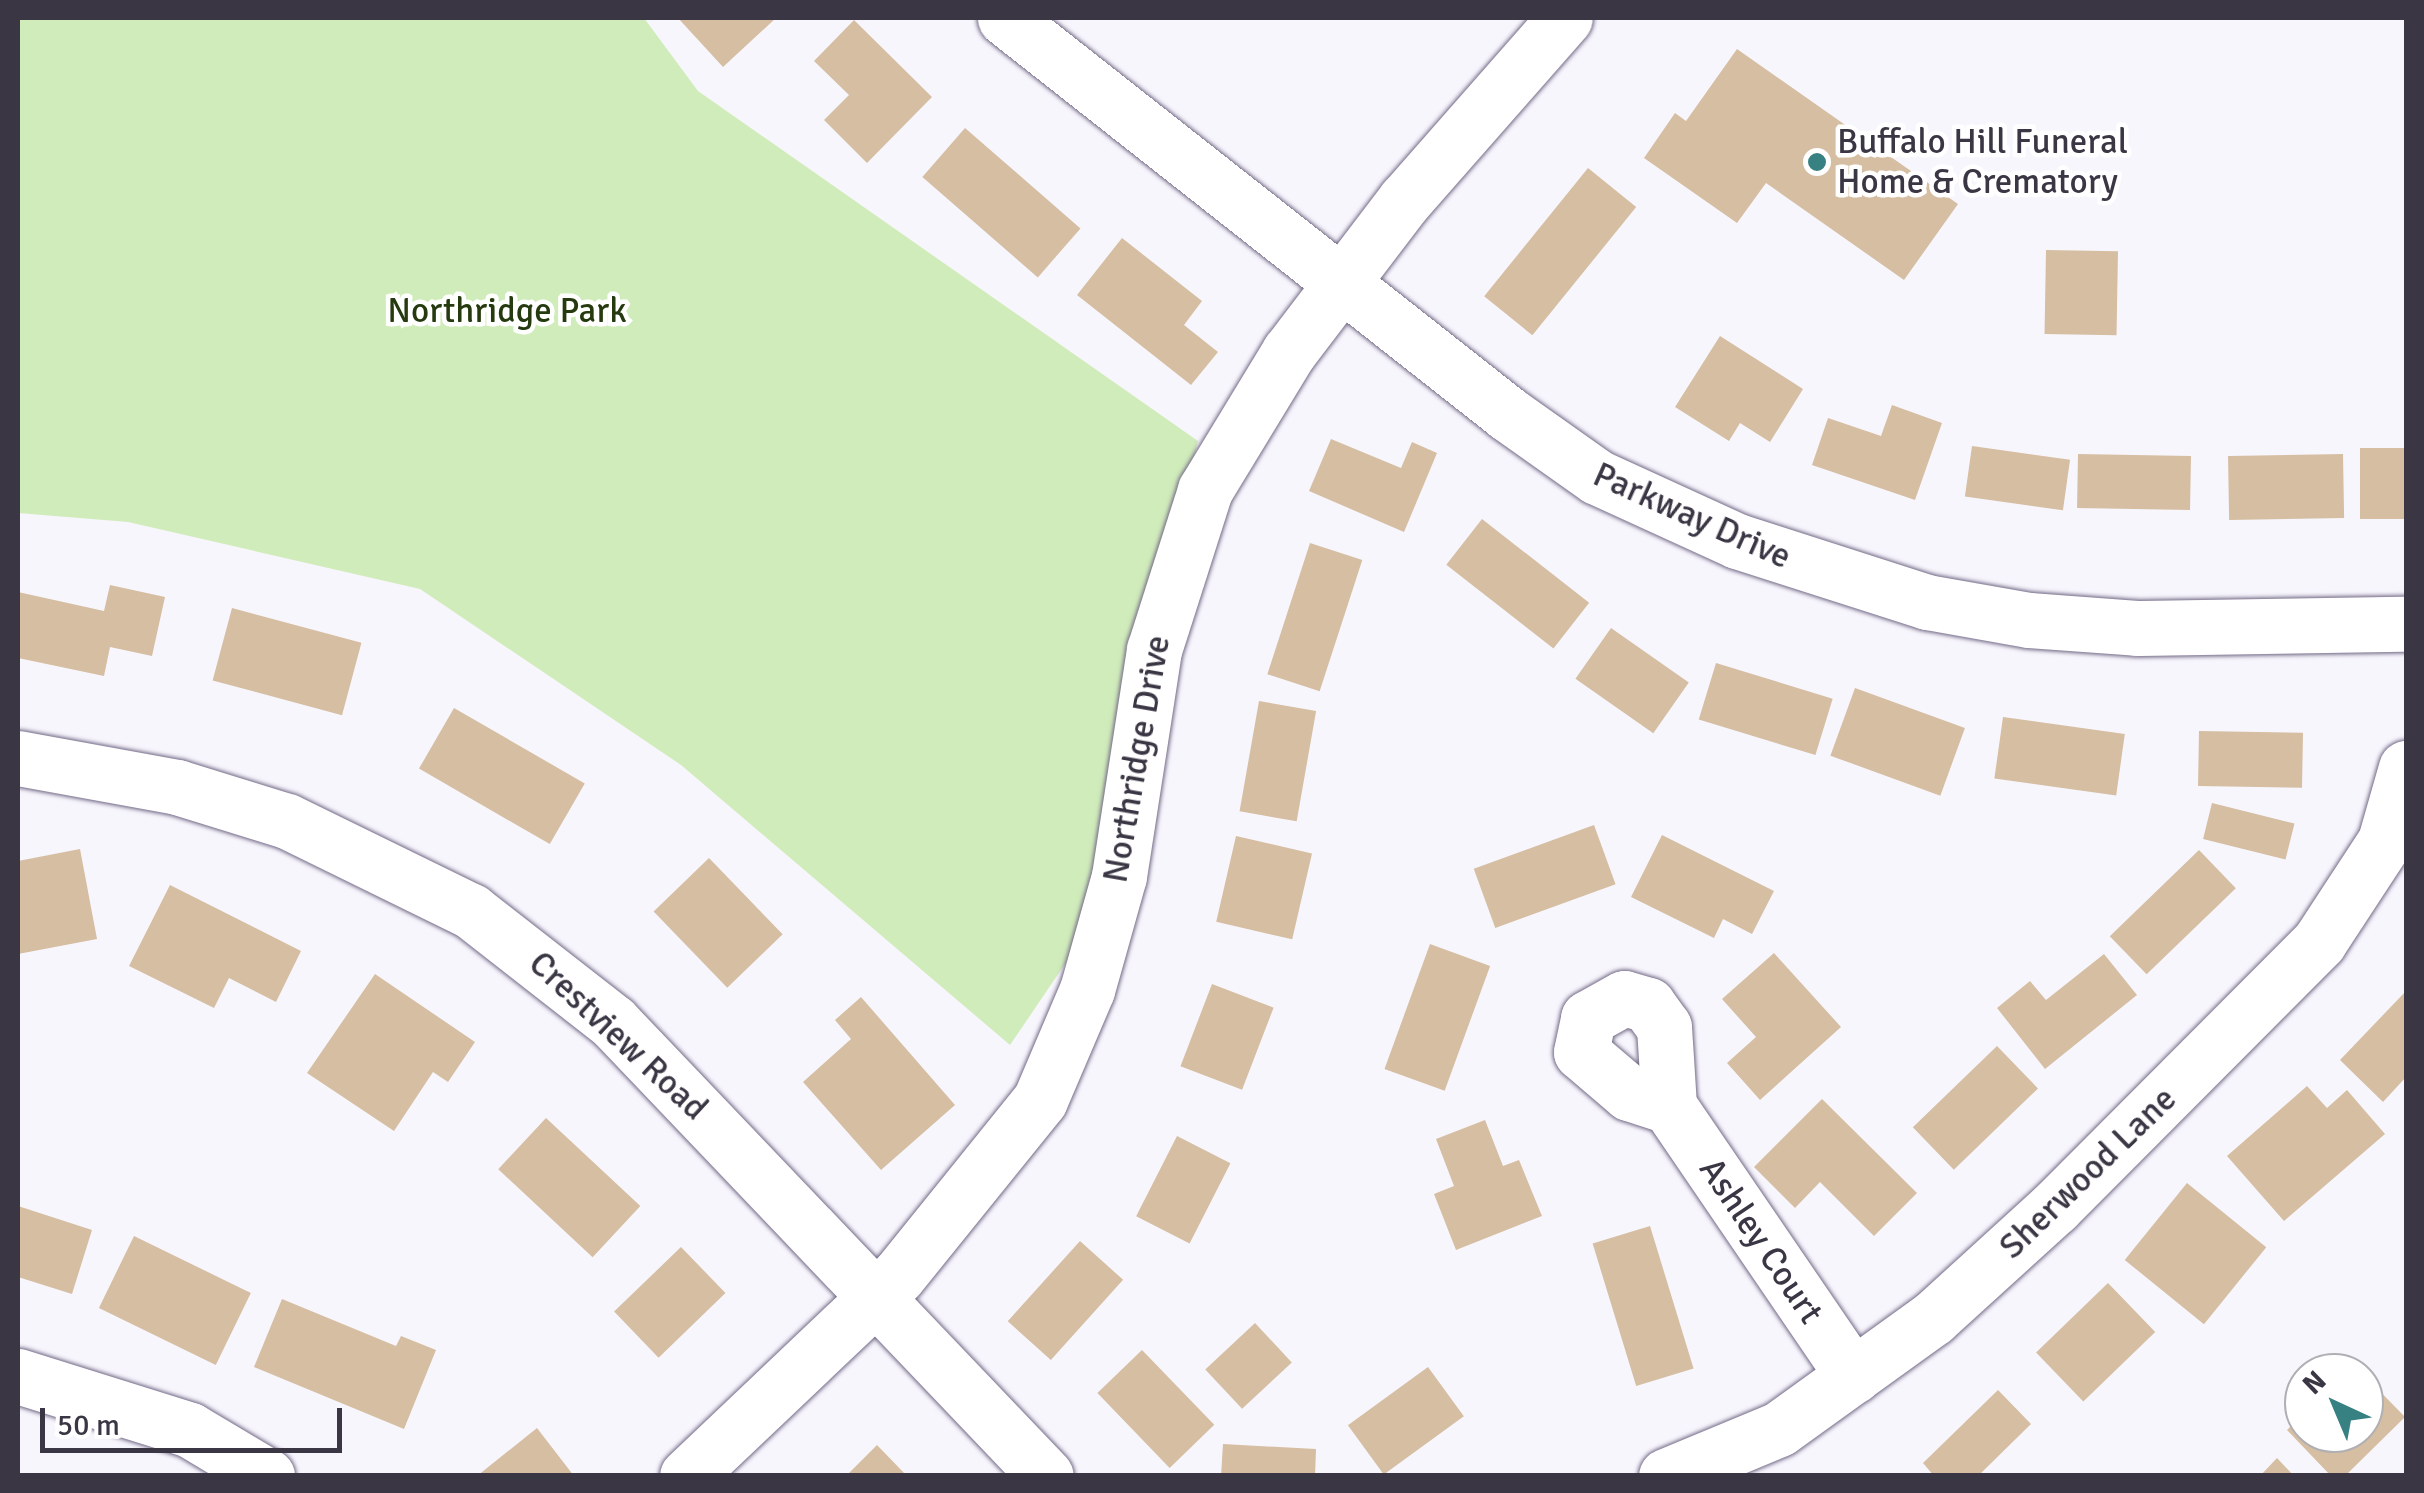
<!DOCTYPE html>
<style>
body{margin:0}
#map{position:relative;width:2424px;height:1493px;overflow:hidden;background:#f8f6fd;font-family:Signika,sans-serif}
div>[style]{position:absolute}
.green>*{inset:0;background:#d1ecbb}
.building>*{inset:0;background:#d5bea2;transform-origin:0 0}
.roads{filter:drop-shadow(0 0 2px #736a87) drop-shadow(0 0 2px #736a87)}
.minor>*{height:55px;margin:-27.5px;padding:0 27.5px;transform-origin:27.5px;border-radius:27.5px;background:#fff}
.dots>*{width:28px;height:28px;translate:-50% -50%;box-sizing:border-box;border:5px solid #fff;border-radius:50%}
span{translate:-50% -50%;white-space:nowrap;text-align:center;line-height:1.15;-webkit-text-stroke:9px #fff;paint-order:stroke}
.poi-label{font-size:35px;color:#3a3644}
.left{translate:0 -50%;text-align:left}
.park-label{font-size:35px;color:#263a0f}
.street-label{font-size:35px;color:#3a3644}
.frame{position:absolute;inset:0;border:20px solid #3a3644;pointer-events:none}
.north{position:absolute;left:2284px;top:1353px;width:100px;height:100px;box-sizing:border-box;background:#fff;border:2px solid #b0afb4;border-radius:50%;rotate:316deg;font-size:28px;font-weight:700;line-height:40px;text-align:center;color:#3a3644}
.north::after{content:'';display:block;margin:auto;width:35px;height:45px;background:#388183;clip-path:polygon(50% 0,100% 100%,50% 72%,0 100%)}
.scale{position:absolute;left:40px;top:1408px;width:302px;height:45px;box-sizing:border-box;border:5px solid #3a3644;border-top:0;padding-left:12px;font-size:30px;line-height:35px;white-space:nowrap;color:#3a3644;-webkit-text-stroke:8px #fff;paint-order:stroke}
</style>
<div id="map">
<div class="green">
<i style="clip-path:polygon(18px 18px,644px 18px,698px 91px,1198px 441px,1119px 748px,1095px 920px,1010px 1045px,681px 765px,420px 589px,128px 522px,18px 513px)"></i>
</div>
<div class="building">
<i style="clip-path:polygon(678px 18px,776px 18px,723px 67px)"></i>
<i style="clip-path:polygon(854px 20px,932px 97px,867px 163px,824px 120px,849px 95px,814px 61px)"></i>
<i style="clip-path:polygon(1737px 49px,1958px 204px,1904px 280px,1766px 183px,1737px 223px,1644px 158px,1675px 113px,1686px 121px)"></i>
<i style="left:965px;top:128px;width:153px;height:65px;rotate:41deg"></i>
<i style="left:1588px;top:168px;width:62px;height:165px;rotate:39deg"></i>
<i style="clip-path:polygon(1122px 238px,1202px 301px,1184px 325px,1218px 352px,1191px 385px,1077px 295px)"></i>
<i style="left:2046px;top:250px;width:72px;height:84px;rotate:1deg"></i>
<i style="clip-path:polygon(1720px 336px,1803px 389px,1770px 442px,1740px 423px,1729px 441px,1675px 407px)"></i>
<i style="clip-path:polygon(1892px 405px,1942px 423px,1915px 500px,1812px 465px,1828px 418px,1881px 436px)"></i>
<i style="clip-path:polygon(1331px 439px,1401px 468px,1412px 442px,1437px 453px,1404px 532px,1309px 491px)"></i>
<i style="left:1972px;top:446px;width:99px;height:51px;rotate:8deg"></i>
<i style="left:2406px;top:448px;width:71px;height:46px;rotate:90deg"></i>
<i style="left:2078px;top:454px;width:113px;height:54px;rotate:1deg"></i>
<i style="left:2343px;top:454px;width:64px;height:115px;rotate:89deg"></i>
<i style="left:1482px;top:519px;width:136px;height:58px;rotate:38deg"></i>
<i style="left:1310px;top:543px;width:55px;height:138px;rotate:18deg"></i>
<i style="clip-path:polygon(110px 585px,165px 597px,152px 656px,110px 647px,104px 676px,18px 658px,18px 592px,104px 611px)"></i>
<i style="left:232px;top:608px;width:134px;height:75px;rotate:15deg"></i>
<i style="left:1611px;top:628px;width:95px;height:62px;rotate:35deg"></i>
<i style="left:1716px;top:663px;width:122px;height:59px;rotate:17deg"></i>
<i style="left:1855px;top:688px;width:117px;height:72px;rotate:20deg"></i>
<i style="left:1259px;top:701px;width:58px;height:112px;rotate:10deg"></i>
<i style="left:454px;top:708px;width:151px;height:70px;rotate:30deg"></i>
<i style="left:2003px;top:717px;width:123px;height:62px;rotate:8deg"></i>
<i style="left:2199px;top:731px;width:104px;height:55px;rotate:1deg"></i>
<i style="left:2212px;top:803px;width:85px;height:37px;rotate:14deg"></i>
<i style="left:1594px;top:825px;width:63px;height:128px;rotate:70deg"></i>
<i style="clip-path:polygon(1662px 835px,1774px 891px,1752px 934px,1723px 919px,1714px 938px,1631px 897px)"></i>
<i style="left:1236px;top:836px;width:78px;height:88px;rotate:13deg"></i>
<i style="clip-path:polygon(80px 849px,97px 939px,18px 954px,18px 861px)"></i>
<i style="left:2199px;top:850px;width:53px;height:124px;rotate:46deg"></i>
<i style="left:709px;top:858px;width:106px;height:77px;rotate:46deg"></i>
<i style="clip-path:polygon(170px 885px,301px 951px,276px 1002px,229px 978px,214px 1008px,129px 966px)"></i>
<i style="left:1430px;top:944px;width:64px;height:133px;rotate:20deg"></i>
<i style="clip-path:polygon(1774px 953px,1841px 1027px,1760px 1100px,1727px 1063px,1756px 1037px,1722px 999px)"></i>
<i style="clip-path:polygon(2104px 954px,2137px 995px,2045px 1069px,1997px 1008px,2030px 981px,2046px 1000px)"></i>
<i style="clip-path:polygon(375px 974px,475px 1042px,448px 1082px,433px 1072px,394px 1131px,307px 1073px)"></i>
<i style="left:1212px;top:984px;width:66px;height:88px;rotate:21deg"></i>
<i style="clip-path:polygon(2406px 991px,2406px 1077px,2383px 1102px,2340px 1060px)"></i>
<i style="clip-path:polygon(861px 997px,955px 1105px,881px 1170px,803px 1082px,851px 1039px,835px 1020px)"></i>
<i style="left:1997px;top:1046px;width:59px;height:117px;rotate:46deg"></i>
<i style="clip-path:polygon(2307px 1086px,2327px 1108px,2347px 1090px,2385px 1134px,2284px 1221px,2227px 1156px)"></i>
<i style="clip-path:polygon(1822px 1099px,1917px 1193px,1874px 1236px,1820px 1182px,1795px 1208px,1754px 1167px)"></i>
<i style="left:546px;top:1118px;width:129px;height:70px;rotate:43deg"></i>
<i style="clip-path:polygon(1485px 1120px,1503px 1166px,1519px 1160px,1542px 1216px,1456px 1250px,1434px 1194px,1454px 1186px,1436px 1139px)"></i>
<i style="left:1177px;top:1136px;width:60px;height:90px;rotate:27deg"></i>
<i style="left:2187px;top:1183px;width:102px;height:99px;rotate:39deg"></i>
<i style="clip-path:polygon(18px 1206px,92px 1230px,72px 1294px,18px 1277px)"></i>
<i style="left:1650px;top:1226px;width:149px;height:60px;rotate:73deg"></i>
<i style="left:134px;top:1236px;width:130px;height:80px;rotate:26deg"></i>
<i style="left:1080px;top:1241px;width:58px;height:108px;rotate:42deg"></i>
<i style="left:681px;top:1247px;width:64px;height:93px;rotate:46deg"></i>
<i style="left:2108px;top:1283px;width:68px;height:100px;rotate:46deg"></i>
<i style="clip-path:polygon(282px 1299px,396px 1346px,401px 1336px,436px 1350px,404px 1429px,254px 1367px)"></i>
<i style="left:1255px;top:1323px;width:54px;height:68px;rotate:47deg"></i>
<i style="left:1142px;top:1350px;width:104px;height:62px;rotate:46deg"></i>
<i style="left:1428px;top:1367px;width:61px;height:99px;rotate:54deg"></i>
<i style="clip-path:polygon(2364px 1375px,2405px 1417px,2345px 1476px,2331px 1476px,2287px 1430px,2304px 1413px,2304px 1433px,2364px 1433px)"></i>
<i style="clip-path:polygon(1998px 1390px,2031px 1424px,1978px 1476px,1934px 1476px,1923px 1463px)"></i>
<i style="clip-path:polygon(537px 1428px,574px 1476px,477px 1476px)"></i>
<i style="clip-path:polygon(1223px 1444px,1316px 1449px,1315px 1476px,1221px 1476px)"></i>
<i style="clip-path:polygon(877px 1445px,907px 1476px,846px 1476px)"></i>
<i style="clip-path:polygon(2277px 1458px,2294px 1476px,2260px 1476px)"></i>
</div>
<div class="roads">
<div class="minor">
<i style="left:1005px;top:18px;width:640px;rotate:38.21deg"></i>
<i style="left:1508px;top:414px;width:109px;rotate:35.3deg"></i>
<i style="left:1597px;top:477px;width:154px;rotate:24.6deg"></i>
<i style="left:1737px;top:541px;width:200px;rotate:17.8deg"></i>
<i style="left:1927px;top:602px;width:104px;rotate:10deg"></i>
<i style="left:2029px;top:620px;width:108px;rotate:4.2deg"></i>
<i style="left:2137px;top:628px;width:269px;rotate:-0.9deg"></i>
<i style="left:18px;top:758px;width:162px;rotate:10.3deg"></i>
<i style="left:177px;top:787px;width:115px;rotate:17.2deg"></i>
<i style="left:287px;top:821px;width:205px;rotate:26.1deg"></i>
<i style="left:471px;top:911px;width:180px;rotate:38deg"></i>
<i style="left:613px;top:1022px;width:627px;rotate:46.36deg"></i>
<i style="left:1624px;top:998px;width:25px;rotate:16deg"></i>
<i style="left:1648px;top:1005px;width:27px;rotate:54deg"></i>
<i style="left:1664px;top:1027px;width:79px;rotate:86.4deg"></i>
<i style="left:1669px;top:1106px;width:42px;rotate:-162deg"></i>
<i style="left:1629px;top:1093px;width:63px;rotate:-139.5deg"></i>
<i style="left:1581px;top:1052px;width:35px;rotate:-78deg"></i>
<i style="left:1588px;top:1018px;width:41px;rotate:-29.1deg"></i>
<i style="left:1669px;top:1106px;width:327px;rotate:55.7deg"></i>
<i style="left:18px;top:1376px;width:180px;rotate:17.4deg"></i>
<i style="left:190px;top:1430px;width:90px;rotate:30.9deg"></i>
<i style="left:687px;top:1476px;width:291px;rotate:-43.5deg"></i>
<i style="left:898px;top:1276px;width:226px;rotate:-51.1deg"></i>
<i style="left:1040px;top:1100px;width:120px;rotate:-66.9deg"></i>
<i style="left:1087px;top:990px;width:118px;rotate:-74.3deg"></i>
<i style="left:1119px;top:876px;width:229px;rotate:-81.2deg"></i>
<i style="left:1154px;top:650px;width:168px;rotate:-72.3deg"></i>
<i style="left:1205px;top:490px;width:162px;rotate:-58.7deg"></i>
<i style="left:1289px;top:352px;width:191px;rotate:-52.7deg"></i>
<i style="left:1405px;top:200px;width:242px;rotate:-48.7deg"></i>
<i style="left:1666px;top:1476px;width:122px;rotate:-22.6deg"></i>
<i style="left:1779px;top:1429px;width:190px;rotate:-35.8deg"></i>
<i style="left:1933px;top:1318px;width:165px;rotate:-42.3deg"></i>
<i style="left:2055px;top:1207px;width:374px;rotate:-45.1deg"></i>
<i style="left:2319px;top:942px;width:121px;rotate:-56.8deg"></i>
<i style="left:2385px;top:841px;width:76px;rotate:-74deg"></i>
</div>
</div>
<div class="dots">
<i style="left:1817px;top:162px;background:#388183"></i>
</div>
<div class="poi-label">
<span class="left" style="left:1837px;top:162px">Buffalo Hill Funeral<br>Home &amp; Crematory</span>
</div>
<div class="park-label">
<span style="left:507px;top:311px">Northridge Park</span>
</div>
<div class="street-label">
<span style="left:1692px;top:516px;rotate:24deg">Parkway Drive</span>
<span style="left:1137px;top:759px;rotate:-80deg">Northridge Drive</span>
<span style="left:618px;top:1036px;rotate:43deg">Crestview Road</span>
<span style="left:2088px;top:1173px;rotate:-44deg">Sherwood Lane</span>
<span style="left:1761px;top:1241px;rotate:56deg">Ashley Court</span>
</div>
<div class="frame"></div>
<div class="north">N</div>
<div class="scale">50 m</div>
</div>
